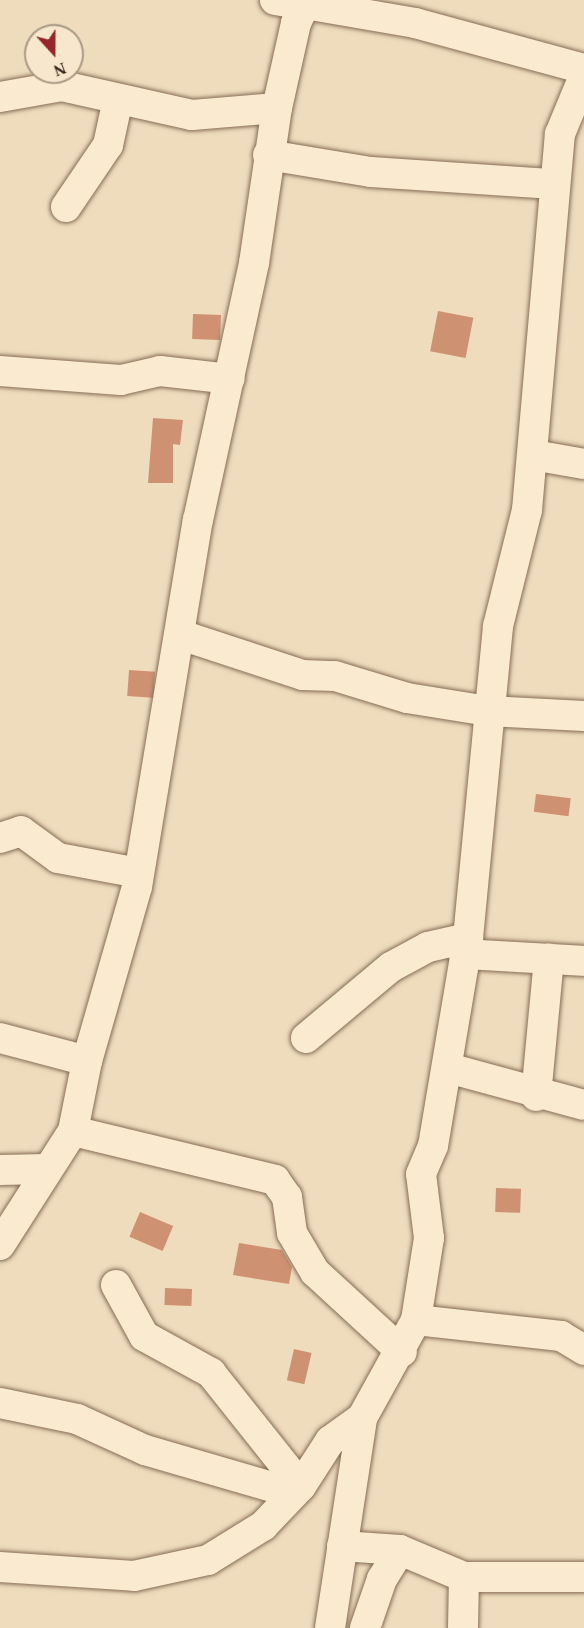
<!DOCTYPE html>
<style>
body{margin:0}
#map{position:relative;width:584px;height:1628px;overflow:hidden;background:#eedcbd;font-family:Georgia,serif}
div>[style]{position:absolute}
.building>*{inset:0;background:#ce9272;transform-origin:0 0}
.roads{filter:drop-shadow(0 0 2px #876d56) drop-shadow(0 0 2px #876d56)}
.minor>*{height:30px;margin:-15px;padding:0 15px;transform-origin:15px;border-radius:15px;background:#f9ead0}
span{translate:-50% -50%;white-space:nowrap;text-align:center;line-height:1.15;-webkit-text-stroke:4.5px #f6e7cd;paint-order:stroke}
.north{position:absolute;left:24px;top:24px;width:60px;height:60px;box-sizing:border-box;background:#f6e7cd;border:2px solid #a99a86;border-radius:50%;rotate:159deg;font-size:16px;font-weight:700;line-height:24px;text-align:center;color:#35261b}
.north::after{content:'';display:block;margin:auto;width:21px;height:27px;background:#97252e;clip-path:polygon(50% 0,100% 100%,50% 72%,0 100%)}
</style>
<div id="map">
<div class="building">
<i style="left:438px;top:311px;width:36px;height:41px;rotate:11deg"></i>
<i style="left:193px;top:314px;width:28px;height:25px;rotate:2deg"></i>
<i style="clip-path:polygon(153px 418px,183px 420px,180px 445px,173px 444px,173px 483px,148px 483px)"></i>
<i style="left:129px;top:670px;width:26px;height:26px;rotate:4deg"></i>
<i style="left:536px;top:794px;width:35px;height:18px;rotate:7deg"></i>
<i style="left:496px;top:1188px;width:25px;height:24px;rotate:2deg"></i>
<i style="left:140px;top:1212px;width:36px;height:27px;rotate:23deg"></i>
<i style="clip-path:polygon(239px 1243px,282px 1250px,292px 1267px,289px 1284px,233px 1275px)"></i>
<i style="left:165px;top:1288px;width:27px;height:17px;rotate:2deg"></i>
<i style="left:294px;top:1349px;width:18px;height:32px;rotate:13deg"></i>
</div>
<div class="roads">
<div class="minor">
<i style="left:275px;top:0;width:12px;rotate:9deg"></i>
<i style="left:305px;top:4px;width:112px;rotate:9.8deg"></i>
<i style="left:415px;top:23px;width:175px;rotate:15.2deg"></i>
<i style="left:0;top:97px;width:63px;rotate:-10.1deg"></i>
<i style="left:62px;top:86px;width:133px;rotate:12.6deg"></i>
<i style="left:192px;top:115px;width:85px;rotate:-4.7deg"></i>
<i style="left:268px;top:155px;width:104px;rotate:9.4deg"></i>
<i style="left:371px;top:172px;width:183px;rotate:3.8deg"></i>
<i style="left:66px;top:207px;width:75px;rotate:-55.9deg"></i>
<i style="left:108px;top:145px;width:47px;rotate:-77.7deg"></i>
<i style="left:0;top:371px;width:121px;rotate:4.3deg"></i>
<i style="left:121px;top:380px;width:40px;rotate:-13deg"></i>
<i style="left:160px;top:371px;width:70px;rotate:6.5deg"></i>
<i style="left:533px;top:455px;width:52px;rotate:10deg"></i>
<i style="left:181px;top:635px;width:128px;rotate:18.2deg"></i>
<i style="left:303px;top:675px;width:32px;rotate:2deg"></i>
<i style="left:335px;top:676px;width:75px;rotate:17deg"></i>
<i style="left:407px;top:698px;width:82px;rotate:9.1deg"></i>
<i style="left:488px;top:711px;width:96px;rotate:3deg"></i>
<i style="left:0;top:838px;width:22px;rotate:-18deg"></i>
<i style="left:21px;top:831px;width:46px;rotate:36.1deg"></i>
<i style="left:58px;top:858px;width:82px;rotate:10.5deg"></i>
<i style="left:464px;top:954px;width:120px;rotate:3.3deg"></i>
<i style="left:0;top:1038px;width:90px;rotate:14.8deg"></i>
<i style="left:306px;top:1038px;width:111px;rotate:-39.9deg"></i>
<i style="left:391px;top:967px;width:42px;rotate:-28.4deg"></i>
<i style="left:428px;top:947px;width:41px;rotate:-12.7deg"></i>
<i style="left:448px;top:1068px;width:141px;rotate:15.2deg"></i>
<i style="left:536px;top:1096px;width:138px;rotate:-84.6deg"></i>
<i style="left:73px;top:1131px;width:208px;rotate:13.6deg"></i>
<i style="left:275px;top:1180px;width:21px;rotate:55deg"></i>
<i style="left:287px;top:1197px;width:36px;rotate:82deg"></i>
<i style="left:292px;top:1233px;width:45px;rotate:59.5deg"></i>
<i style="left:315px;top:1272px;width:118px;rotate:42.6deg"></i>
<i style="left:0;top:1170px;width:45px;rotate:-1.3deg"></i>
<i style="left:0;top:1245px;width:135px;rotate:-57.4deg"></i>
<i style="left:73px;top:1131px;width:71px;rotate:-78.7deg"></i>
<i style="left:87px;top:1061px;width:181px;rotate:-74deg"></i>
<i style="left:137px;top:887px;width:372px;rotate:-80.6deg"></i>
<i style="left:198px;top:520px;width:263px;rotate:-77.7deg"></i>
<i style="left:254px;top:263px;width:157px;rotate:-81.6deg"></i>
<i style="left:277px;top:108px;width:87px;rotate:-77.4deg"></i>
<i style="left:296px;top:23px;width:25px;rotate:-64deg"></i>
<i style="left:116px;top:1285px;width:58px;rotate:61.2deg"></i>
<i style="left:144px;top:1336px;width:77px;rotate:28.9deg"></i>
<i style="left:211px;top:1373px;width:144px;rotate:51.5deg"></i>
<i style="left:416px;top:1320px;width:146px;rotate:6.3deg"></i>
<i style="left:561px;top:1336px;width:27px;rotate:31deg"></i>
<i style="left:0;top:1403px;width:79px;rotate:11.7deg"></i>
<i style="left:77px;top:1419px;width:75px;rotate:24.5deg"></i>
<i style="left:145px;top:1450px;width:140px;rotate:16.2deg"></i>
<i style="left:279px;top:1489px;width:10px;rotate:6deg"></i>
<i style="left:289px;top:1490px;width:11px;rotate:-75deg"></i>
<i style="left:342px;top:1546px;width:58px;rotate:3.9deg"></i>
<i style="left:400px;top:1550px;width:69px;rotate:22.9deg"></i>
<i style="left:464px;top:1577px;width:120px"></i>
<i style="left:0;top:1567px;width:134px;rotate:3.8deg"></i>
<i style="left:134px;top:1576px;width:76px;rotate:-12.2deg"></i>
<i style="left:208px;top:1560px;width:65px;rotate:-31.7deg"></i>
<i style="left:263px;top:1526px;width:55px;rotate:-46.5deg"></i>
<i style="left:301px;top:1486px;width:54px;rotate:-57.2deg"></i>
<i style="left:330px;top:1441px;width:39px;rotate:-36deg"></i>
<i style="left:362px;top:1418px;width:112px;rotate:-61.1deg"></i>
<i style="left:416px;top:1320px;width:83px;rotate:-81deg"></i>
<i style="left:429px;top:1238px;width:64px;rotate:-97.1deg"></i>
<i style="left:421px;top:1174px;width:30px;rotate:-67deg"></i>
<i style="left:433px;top:1146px;width:211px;rotate:-80.4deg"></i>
<i style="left:468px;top:938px;width:313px;rotate:-84.5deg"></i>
<i style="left:498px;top:626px;width:120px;rotate:-76deg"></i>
<i style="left:527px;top:510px;width:377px;rotate:-85deg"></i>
<i style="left:560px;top:134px;width:63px;rotate:-67.5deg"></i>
<i style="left:330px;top:1628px;width:212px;rotate:-81.3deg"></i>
<i style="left:365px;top:1628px;width:52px;rotate:-70.9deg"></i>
<i style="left:382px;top:1579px;width:34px;rotate:-58deg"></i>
<i style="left:463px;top:1628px;width:51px;rotate:-88.9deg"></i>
</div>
</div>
<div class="north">N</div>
</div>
